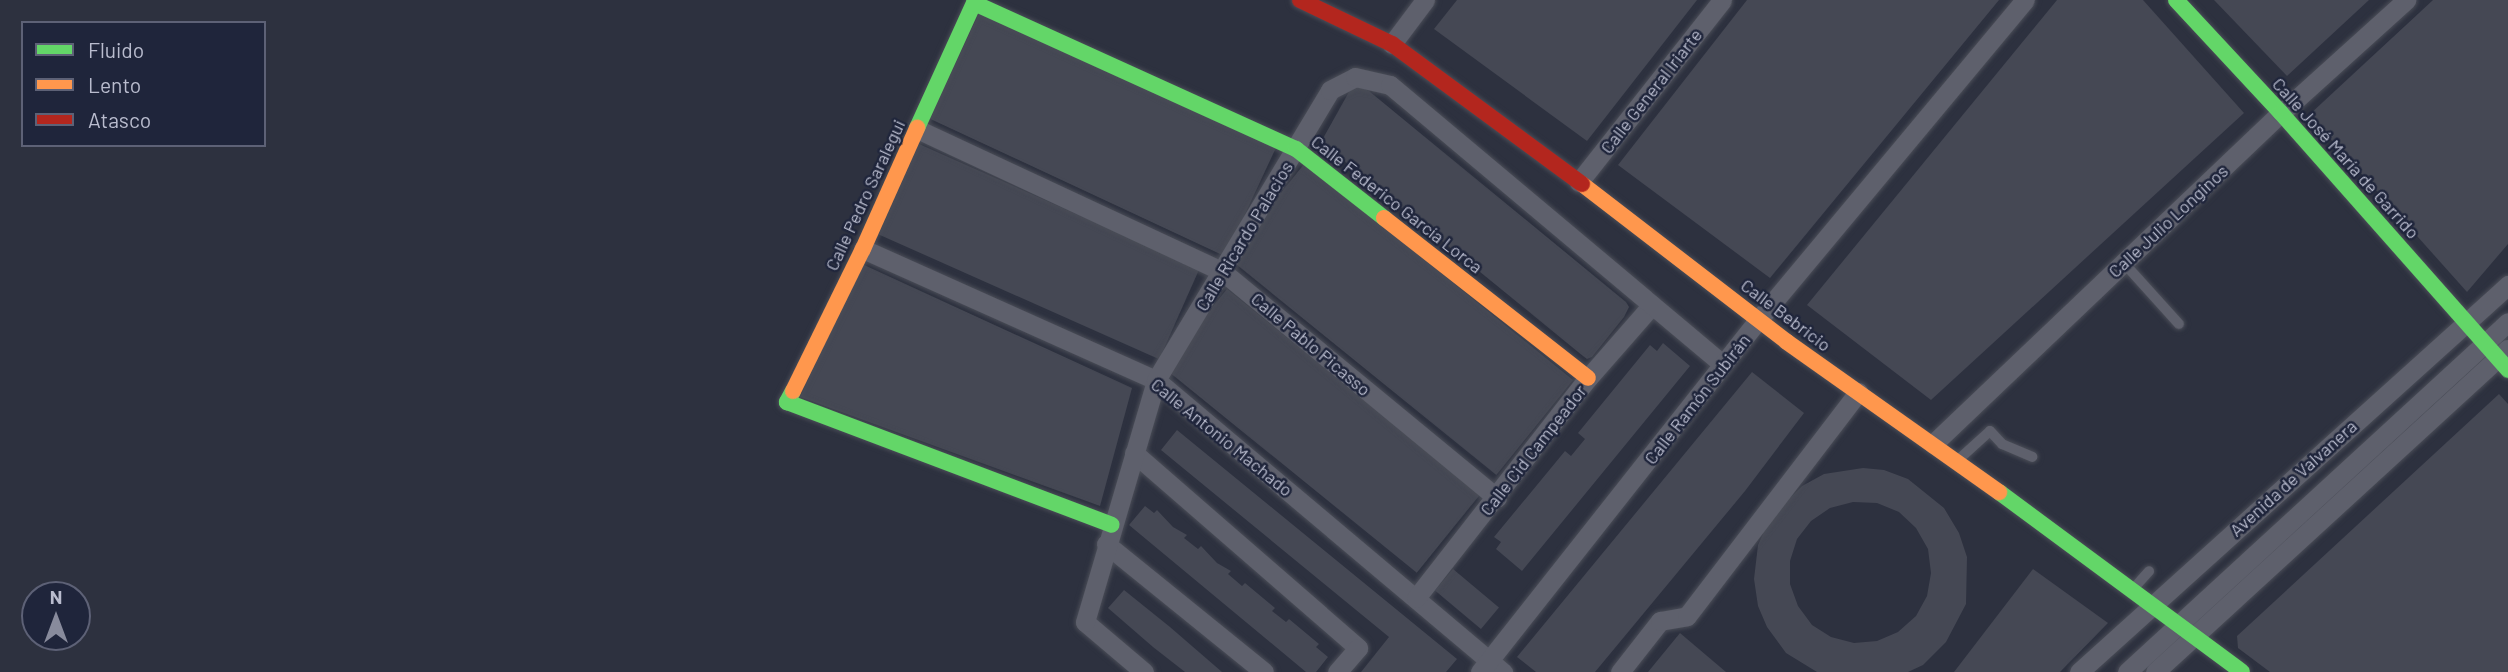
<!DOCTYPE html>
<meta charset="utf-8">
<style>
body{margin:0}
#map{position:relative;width:2508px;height:672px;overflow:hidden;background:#2d313f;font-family:Barlow,sans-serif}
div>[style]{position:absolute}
.building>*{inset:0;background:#454854;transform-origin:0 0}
.roads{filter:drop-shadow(0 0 2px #4a4d57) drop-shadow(0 0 2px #4a4d57)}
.lane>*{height:10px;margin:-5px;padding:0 5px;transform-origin:5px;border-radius:5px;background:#5e606c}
.street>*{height:19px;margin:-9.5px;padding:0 9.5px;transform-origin:9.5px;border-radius:9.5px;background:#5e606c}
.fast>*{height:16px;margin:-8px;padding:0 8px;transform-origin:8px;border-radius:8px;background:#63d668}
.slow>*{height:16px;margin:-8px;padding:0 8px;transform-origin:8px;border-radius:8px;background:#ff974d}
.jam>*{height:16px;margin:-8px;padding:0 8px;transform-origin:8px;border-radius:8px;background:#b3261e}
span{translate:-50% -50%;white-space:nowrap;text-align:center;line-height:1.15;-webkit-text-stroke:5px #1f253b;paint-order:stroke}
.street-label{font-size:18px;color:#b9bcce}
.legend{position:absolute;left:21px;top:21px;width:245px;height:126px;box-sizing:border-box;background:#1f253b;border:2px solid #5d6176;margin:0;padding:9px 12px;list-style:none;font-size:21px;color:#b9bcce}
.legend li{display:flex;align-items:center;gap:14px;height:35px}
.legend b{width:35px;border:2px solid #5d6176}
.north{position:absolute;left:21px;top:581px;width:70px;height:70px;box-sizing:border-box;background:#1f253b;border:2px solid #5d6176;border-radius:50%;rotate:0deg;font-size:19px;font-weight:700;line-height:28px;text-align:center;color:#b9bcce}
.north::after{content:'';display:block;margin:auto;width:24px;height:32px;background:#888b9c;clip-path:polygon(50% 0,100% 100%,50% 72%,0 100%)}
</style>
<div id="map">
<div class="building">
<i style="clip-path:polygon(1457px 0,1697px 0,1587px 141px,1434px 29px)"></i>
<i style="clip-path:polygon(1747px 0,1999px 0,1770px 278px,1618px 165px)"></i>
<i style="clip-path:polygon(2057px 0,2143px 0,2244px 113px,1931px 400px,1807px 305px)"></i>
<i style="clip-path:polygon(2214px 0,2369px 0,2287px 76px)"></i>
<i style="clip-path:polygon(2433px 0,2508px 0,2508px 244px,2467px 292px,2309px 115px)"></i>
<i style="left:981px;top:9px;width:326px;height:121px;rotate:25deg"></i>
<i style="clip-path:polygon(1359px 86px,1369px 91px,1626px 302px,1629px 307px,1624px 317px,1592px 357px,1587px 359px,1583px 356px,1321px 142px,1350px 90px)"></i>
<i style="left:919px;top:144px;width:307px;height:99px;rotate:24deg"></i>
<i style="left:1305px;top:163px;width:345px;height:122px;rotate:39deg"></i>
<i style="clip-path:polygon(862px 264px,1132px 388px,1100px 506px,800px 397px)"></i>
<i style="left:1227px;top:289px;width:326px;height:101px;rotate:39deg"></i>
<i style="clip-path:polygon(1663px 343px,1690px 366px,1522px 571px,1496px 549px,1501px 542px,1494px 537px,1565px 451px,1571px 456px,1585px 439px,1578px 433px,1650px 345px,1657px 351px)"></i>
<i style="clip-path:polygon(1752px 372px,1804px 413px,1745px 491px,1595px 672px,1536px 672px,1517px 657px)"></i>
<i style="clip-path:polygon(2499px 394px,2508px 404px,2508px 672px,2270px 672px,2238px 648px,2237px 636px)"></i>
<i style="clip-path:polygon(1177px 430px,1457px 659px,1446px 672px,1361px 672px,1389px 637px,1161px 450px)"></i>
<i style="clip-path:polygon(evenodd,1863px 468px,1884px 470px,1908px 479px,1944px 508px,1959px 533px,1967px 557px,1966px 604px,1946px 642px,1923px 665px,1908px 672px,1817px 672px,1786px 653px,1767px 627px,1758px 606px,1754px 579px,1758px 545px,1770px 518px,1802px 486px,1824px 474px,1863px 468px,1853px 502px,1877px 503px,1899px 512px,1916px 528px,1928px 549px,1931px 573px,1927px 596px,1916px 616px,1898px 632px,1877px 641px,1854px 643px,1831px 637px,1812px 625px,1798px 606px,1790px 584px,1790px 561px,1797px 539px,1811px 521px,1830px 508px,1853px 502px)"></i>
<i style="clip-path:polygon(1145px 506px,1154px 513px,1157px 510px,1173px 527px,1187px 535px,1184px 538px,1198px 549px,1201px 546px,1217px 563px,1231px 571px,1228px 574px,1242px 586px,1245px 583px,1275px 608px,1272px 611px,1286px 622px,1289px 619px,1319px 644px,1316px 647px,1328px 657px,1316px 672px,1306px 672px,1129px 525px)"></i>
<i style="left:1453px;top:569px;width:60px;height:28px;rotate:40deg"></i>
<i style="clip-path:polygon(2033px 569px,2108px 623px,2060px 672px,1954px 672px)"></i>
<i style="clip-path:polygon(1124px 590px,1170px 627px,1222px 672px,1185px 672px,1153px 647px,1108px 608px)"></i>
<i style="clip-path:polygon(1680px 633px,1726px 672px,1648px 672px)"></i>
</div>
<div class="roads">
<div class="lane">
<i style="left:2124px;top:263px;width:82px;rotate:48deg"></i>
<i style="left:1958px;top:460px;width:43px;rotate:-42.2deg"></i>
<i style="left:1990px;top:431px;width:18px;rotate:47deg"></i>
<i style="left:2002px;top:444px;width:33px;rotate:23deg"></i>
<i style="left:2133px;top:589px;width:24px;rotate:-48deg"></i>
</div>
<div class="street">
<i style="left:1392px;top:44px;width:55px;rotate:-53.1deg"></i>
<i style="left:917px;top:129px;width:338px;rotate:25deg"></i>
<i style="left:1223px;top:272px;width:355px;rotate:39.5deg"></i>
<i style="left:1579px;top:182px;width:231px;rotate:-51.8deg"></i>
<i style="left:863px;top:249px;width:321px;rotate:24.1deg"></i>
<i style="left:1156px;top:380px;width:454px;rotate:40.1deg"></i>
<i style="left:1933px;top:444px;width:480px;rotate:-43.6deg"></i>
<i style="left:2281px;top:113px;width:169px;rotate:-42.1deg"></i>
<i style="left:1134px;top:453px;width:297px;rotate:41deg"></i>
<i style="left:1358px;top:648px;width:32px;rotate:131deg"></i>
<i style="left:1106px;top:544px;width:203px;rotate:39deg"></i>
<i style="left:1416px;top:598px;width:279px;rotate:-52deg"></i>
<i style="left:1588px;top:378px;width:97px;rotate:-48.8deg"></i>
<i style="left:1144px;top:672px;width:77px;rotate:-139.7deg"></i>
<i style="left:1085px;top:622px;width:252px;rotate:-73.6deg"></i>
<i style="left:1156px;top:380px;width:338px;rotate:-59deg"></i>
<i style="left:1330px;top:90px;width:28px;rotate:-27deg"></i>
<i style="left:1355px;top:77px;width:36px;rotate:13deg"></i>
<i style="left:1390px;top:85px;width:434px;rotate:40deg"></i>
<i style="left:1480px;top:672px;width:450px;rotate:-51.7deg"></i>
<i style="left:1759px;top:319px;width:415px;rotate:-50.2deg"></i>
<i style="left:1620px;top:672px;width:65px;rotate:-51.9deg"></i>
<i style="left:1660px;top:621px;width:27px;rotate:-10deg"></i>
<i style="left:1687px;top:616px;width:282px;rotate:-52.6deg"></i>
<i style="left:2079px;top:672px;width:578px;rotate:-42.05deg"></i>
<i style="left:2127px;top:672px;width:517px;rotate:-42.57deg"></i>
<i style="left:2155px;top:672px;width:478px;rotate:-42.5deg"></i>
</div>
<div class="fast">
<i style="left:2176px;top:0;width:154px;rotate:47.1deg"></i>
<i style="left:2281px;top:113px;width:343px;rotate:48.5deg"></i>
<i style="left:917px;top:128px;width:137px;rotate:-65.5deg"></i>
<i style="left:974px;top:3px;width:354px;rotate:24.4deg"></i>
<i style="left:1296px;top:149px;width:112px;rotate:38.1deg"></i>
<i style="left:793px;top:391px;width:13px;rotate:119deg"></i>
<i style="left:787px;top:402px;width:347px;rotate:20.7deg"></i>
<i style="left:1999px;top:492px;width:302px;rotate:36.5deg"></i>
</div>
<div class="slow">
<i style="left:1582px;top:184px;width:259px;rotate:37.6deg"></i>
<i style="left:1787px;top:342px;width:260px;rotate:35.3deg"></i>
<i style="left:1384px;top:218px;width:259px;rotate:38.1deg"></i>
<i style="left:793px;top:391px;width:158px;rotate:-63.8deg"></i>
<i style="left:863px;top:249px;width:133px;rotate:-65.9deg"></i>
</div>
<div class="jam">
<i style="left:1300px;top:0;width:102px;rotate:25.6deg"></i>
<i style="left:1392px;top:44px;width:236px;rotate:36.4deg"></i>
</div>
</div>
<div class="street-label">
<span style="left:1651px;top:91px;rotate:-52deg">Calle General Iriarte</span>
<span style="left:2346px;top:158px;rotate:48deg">Calle José María de Garrido</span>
<span style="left:865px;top:195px;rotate:-65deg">Calle Pedro Saralegui</span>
<span style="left:1397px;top:204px;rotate:38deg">Calle Federico García Lorca</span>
<span style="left:2168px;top:221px;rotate:-43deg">Calle Julio Longinos</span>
<span style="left:1244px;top:236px;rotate:-59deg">Calle Ricardo Palacios</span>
<span style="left:1786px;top:315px;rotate:37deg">Calle Bebricio</span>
<span style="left:1311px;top:344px;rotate:40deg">Calle Pablo Picasso</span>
<span style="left:1697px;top:399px;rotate:-52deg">Calle Ramón Subirán</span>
<span style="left:1222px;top:437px;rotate:39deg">Calle Antonio Machado</span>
<span style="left:1533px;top:450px;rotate:-52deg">Calle Cid Campeador</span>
<span style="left:2293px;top:478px;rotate:-42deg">Avenida de Valvanera</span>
</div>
<ul class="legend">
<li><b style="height:9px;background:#63d668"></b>Fluido</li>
<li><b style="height:9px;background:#ff974d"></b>Lento</li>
<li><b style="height:9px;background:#b3261e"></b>Atasco</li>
</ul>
<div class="north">N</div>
</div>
